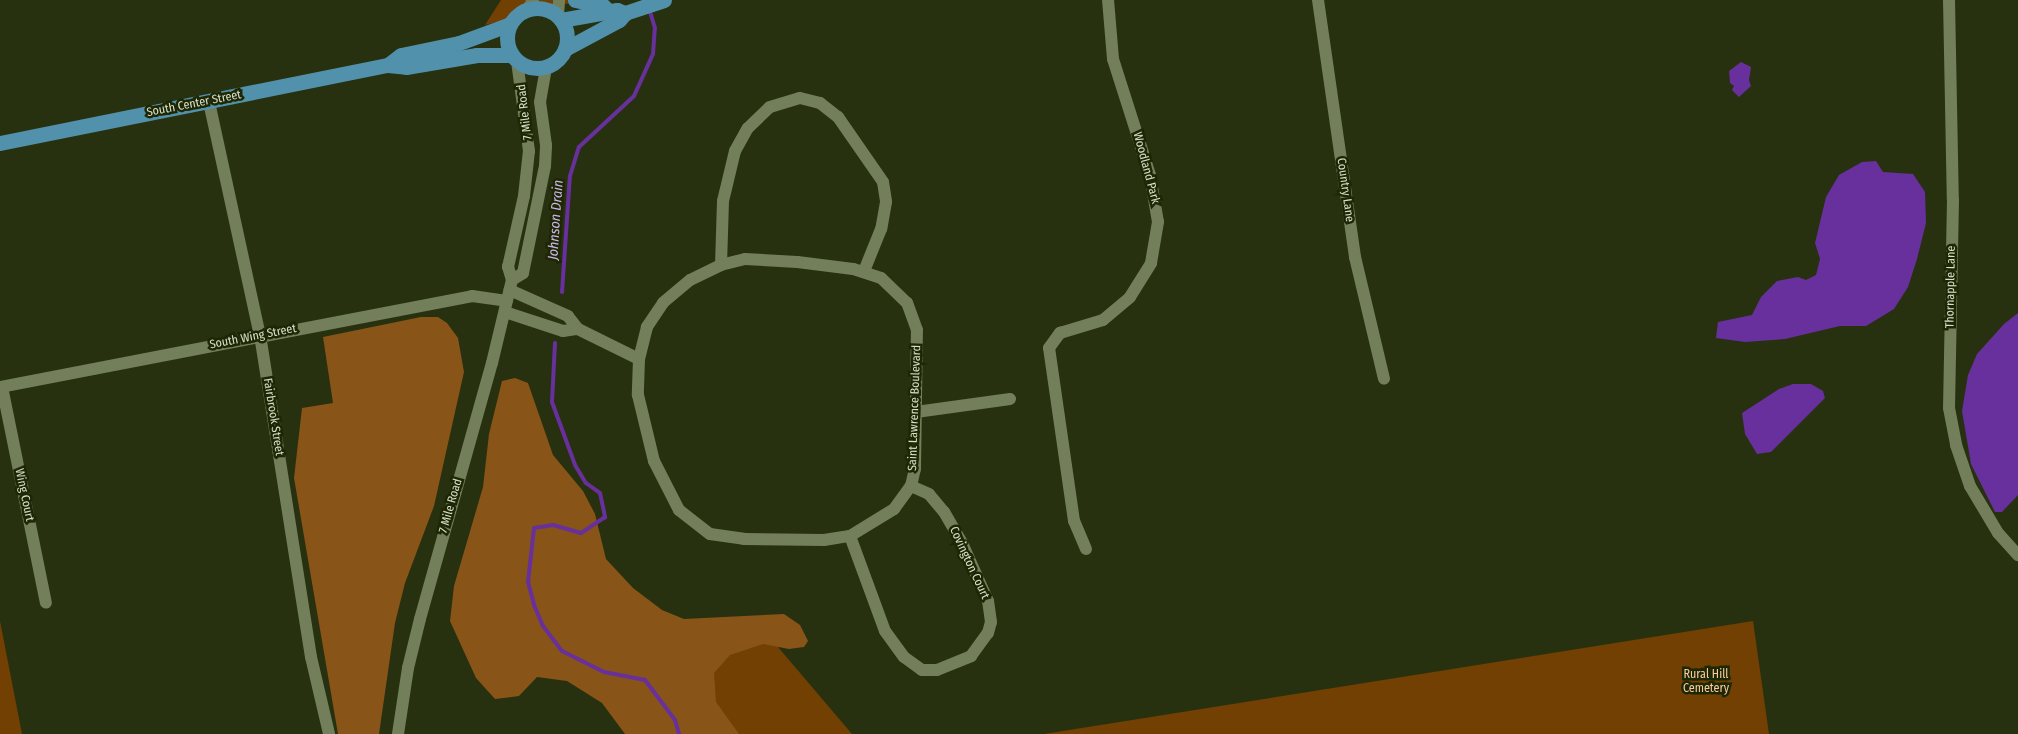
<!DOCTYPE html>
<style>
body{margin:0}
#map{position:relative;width:2018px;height:734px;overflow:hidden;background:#27310f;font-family:"Fira Sans Condensed",sans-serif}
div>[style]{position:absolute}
.green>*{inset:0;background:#714002}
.forest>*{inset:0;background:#895418}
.water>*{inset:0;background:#67309c}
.stream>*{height:4px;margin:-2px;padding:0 2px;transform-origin:2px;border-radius:2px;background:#67309c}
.minor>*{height:12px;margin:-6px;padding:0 6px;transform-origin:6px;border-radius:6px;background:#727f5a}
.major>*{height:15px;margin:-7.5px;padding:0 7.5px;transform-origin:7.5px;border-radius:7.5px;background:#5191ab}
.major>.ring{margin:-7.5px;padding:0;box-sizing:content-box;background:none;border:15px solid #5191ab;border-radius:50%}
span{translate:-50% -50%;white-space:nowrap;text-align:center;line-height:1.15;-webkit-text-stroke:5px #1e2704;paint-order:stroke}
.street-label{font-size:12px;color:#d8e0cc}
.park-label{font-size:12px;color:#fbca9f}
.water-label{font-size:14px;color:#ccb6ec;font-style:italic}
</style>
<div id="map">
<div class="green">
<i style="clip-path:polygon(501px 0,581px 0,485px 25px)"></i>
<i style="clip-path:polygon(0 621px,22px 734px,0 734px)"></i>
<i style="clip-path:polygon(1753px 621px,1769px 734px,1044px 734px)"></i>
<i style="clip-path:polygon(772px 640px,852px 734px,704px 734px,656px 659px)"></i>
</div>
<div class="forest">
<i style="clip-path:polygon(421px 317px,438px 317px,447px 323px,458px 338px,464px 372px,434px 506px,405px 583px,395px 623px,379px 734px,338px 734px,294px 478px,302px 408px,333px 403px,323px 337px)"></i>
<i style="clip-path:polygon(515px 378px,528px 383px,553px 455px,583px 491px,595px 514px,606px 559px,633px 588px,662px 610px,684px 619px,784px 614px,800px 625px,808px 641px,804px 647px,789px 649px,763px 644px,730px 655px,714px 673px,716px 702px,739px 734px,625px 734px,602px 703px,567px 681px,537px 677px,519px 696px,495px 699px,476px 678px,450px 621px,454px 586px,483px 487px,489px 434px,502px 381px)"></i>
</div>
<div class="water">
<i style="clip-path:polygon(1741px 62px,1751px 67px,1749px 80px,1751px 86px,1739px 97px,1732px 90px,1734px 86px,1730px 83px,1729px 71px)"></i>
<i style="clip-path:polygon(1876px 161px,1883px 172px,1913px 174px,1925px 192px,1926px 223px,1917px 259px,1908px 287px,1894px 309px,1866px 326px,1840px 326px,1785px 339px,1745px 342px,1716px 338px,1718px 322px,1752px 315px,1761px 297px,1777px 281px,1798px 277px,1806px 280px,1816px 275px,1820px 259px,1815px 243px,1826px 197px,1839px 175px,1862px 162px)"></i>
<i style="clip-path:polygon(2018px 313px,2018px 495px,2002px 512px,1995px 512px,1971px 464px,1962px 411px,1968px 375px,1977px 354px,2004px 324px)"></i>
<i style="clip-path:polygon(1793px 384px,1811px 384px,1823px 391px,1825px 398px,1771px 452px,1757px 454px,1745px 434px,1742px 413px,1779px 389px)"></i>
</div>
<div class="stream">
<i style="left:562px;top:292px;width:116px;rotate:-86.1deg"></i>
<i style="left:570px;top:176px;width:30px;rotate:-73deg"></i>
<i style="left:579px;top:147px;width:75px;rotate:-42.8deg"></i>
<i style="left:634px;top:96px;width:46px;rotate:-65.7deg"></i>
<i style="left:653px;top:54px;width:26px;rotate:-86deg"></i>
<i style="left:655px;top:28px;width:21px;rotate:-107deg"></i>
<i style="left:555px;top:343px;width:59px;rotate:92.9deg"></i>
<i style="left:552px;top:402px;width:67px;rotate:69.9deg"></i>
<i style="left:575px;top:465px;width:21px;rotate:59deg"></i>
<i style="left:586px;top:483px;width:17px;rotate:36deg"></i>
<i style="left:600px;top:493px;width:25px;rotate:78deg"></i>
<i style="left:605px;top:517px;width:29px;rotate:146deg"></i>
<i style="left:581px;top:533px;width:29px;rotate:-164deg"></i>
<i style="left:553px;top:525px;width:19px;rotate:171deg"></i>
<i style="left:534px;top:528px;width:54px;rotate:96.3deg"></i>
<i style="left:528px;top:582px;width:24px;rotate:75deg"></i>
<i style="left:534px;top:605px;width:23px;rotate:67deg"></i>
<i style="left:543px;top:626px;width:31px;rotate:53deg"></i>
<i style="left:562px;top:651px;width:47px;rotate:26.6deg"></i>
<i style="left:604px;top:672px;width:42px;rotate:11deg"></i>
<i style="left:645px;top:680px;width:50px;rotate:53.1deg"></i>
<i style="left:675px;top:720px;width:15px;rotate:74deg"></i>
</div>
<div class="minor">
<i style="left:1318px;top:0;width:260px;rotate:81.8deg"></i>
<i style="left:1355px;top:257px;width:125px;rotate:76.6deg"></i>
<i style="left:1949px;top:0;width:200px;rotate:88.9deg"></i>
<i style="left:1953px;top:200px;width:208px;rotate:91.1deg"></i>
<i style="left:1949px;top:408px;width:38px;rotate:79deg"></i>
<i style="left:1956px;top:445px;width:43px;rotate:71.1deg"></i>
<i style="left:1970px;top:486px;width:55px;rotate:59.2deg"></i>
<i style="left:1998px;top:533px;width:30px;rotate:48deg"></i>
<i style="left:528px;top:9px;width:10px;rotate:-61deg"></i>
<i style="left:558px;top:16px;width:16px;rotate:-86deg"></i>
<i style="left:209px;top:102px;width:239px;rotate:77.7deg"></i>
<i style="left:260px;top:335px;width:326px;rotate:81deg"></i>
<i style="left:311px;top:657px;width:79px;rotate:76.8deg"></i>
<i style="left:721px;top:265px;width:64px;rotate:-88.2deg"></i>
<i style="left:723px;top:201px;width:51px;rotate:-76.5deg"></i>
<i style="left:735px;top:151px;width:26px;rotate:-61deg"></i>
<i style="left:748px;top:128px;width:30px;rotate:-44deg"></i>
<i style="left:770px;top:107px;width:31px;rotate:-17deg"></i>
<i style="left:800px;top:98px;width:21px;rotate:14deg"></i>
<i style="left:820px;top:103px;width:23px;rotate:38deg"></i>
<i style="left:838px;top:117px;width:79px;rotate:55.3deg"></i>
<i style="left:883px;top:182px;width:20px;rotate:81deg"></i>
<i style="left:886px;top:202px;width:27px;rotate:100deg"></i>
<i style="left:881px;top:229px;width:45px;rotate:112deg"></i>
<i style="left:512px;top:280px;width:13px;rotate:-32deg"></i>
<i style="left:523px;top:273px;width:109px;rotate:-78.4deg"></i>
<i style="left:545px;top:166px;width:21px;rotate:-87deg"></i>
<i style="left:546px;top:145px;width:43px;rotate:-97.9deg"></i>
<i style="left:540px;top:102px;width:36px;rotate:-80deg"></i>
<i style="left:505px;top:312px;width:61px;rotate:18.1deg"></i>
<i style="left:563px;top:331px;width:15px;rotate:-8deg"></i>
<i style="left:578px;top:329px;width:16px;rotate:-128deg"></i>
<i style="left:568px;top:316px;width:64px;rotate:-155.9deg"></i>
<i style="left:578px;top:329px;width:68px;rotate:26.2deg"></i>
<i style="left:639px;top:359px;width:36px;rotate:92deg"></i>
<i style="left:638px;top:395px;width:68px;rotate:76.4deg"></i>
<i style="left:654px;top:461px;width:55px;rotate:63deg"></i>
<i style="left:679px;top:510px;width:39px;rotate:38deg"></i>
<i style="left:710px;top:534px;width:34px;rotate:8deg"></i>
<i style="left:744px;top:539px;width:80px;rotate:0.7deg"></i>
<i style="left:824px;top:540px;width:26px;rotate:-9deg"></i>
<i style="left:850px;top:536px;width:52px;rotate:-31.5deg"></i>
<i style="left:894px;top:509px;width:29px;rotate:-54deg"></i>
<i style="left:911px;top:486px;width:17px;rotate:-77deg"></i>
<i style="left:915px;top:469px;width:139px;rotate:-89.2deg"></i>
<i style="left:917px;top:330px;width:29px;rotate:-110deg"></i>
<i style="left:907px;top:303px;width:36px;rotate:-136deg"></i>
<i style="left:881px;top:278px;width:29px;rotate:-162deg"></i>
<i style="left:853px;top:269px;width:56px;rotate:-172.9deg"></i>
<i style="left:797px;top:262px;width:52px;rotate:-176.7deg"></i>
<i style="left:745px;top:259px;width:25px;rotate:166deg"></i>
<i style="left:721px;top:265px;width:34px;rotate:154deg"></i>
<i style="left:690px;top:280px;width:35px;rotate:140deg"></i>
<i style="left:663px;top:303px;width:29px;rotate:124deg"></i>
<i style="left:647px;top:327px;width:33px;rotate:104deg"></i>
<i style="left:0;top:387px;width:481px;rotate:-10.9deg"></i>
<i style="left:472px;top:296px;width:35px;rotate:8deg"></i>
<i style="left:2px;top:387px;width:220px;rotate:78.5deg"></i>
<i style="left:916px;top:412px;width:95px;rotate:-7.9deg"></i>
<i style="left:850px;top:536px;width:101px;rotate:69.8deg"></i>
<i style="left:885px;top:631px;width:32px;rotate:54deg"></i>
<i style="left:904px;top:657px;width:22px;rotate:36deg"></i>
<i style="left:922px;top:670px;width:15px"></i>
<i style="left:937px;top:670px;width:37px;rotate:-22deg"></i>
<i style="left:971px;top:656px;width:29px;rotate:-54deg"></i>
<i style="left:988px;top:633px;width:11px;rotate:-75deg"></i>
<i style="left:991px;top:622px;width:21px;rotate:-98deg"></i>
<i style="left:988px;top:601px;width:64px;rotate:-114.1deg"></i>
<i style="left:962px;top:543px;width:36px;rotate:-120deg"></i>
<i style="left:944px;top:512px;width:23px;rotate:-130deg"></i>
<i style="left:929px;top:494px;width:20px;rotate:-156deg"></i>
<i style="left:1086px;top:549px;width:30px;rotate:-113deg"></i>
<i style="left:1074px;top:521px;width:175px;rotate:-98.2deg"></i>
<i style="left:1049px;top:348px;width:19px;rotate:-54deg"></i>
<i style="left:1060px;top:333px;width:45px;rotate:-16.8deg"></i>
<i style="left:1103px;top:320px;width:35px;rotate:-40deg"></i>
<i style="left:1130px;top:297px;width:40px;rotate:-58deg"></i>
<i style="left:1151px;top:263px;width:42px;rotate:-80.3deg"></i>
<i style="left:1158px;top:222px;width:48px;rotate:-99.7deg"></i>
<i style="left:1150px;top:175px;width:122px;rotate:-107.7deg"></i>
<i style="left:1113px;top:59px;width:59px;rotate:-94.8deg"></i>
<i style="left:398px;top:734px;width:67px;rotate:-81.4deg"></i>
<i style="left:408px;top:668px;width:50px;rotate:-76.2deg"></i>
<i style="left:420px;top:619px;width:266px;rotate:-74.3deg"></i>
<i style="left:492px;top:363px;width:85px;rotate:-76.5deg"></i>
<i style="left:512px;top:280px;width:14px;rotate:-107deg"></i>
<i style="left:508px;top:267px;width:73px;rotate:-77.3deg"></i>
<i style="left:524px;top:196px;width:45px;rotate:-83.7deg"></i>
<i style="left:529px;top:151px;width:91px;rotate:-97.6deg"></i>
</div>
<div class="major">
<i style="left:575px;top:0;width:29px;rotate:12deg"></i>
<i style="left:603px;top:6px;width:9px;rotate:41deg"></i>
<i class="ring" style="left:507px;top:8px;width:45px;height:45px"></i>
<i style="left:561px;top:20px;width:57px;rotate:-10.1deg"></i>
<i style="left:617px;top:10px;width:9px;rotate:21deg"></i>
<i style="left:565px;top:49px;width:61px;rotate:-28.2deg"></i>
<i style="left:619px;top:20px;width:9px;rotate:-49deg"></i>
<i style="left:625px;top:13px;width:41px;rotate:-18.4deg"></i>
<i style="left:388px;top:65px;width:16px;rotate:-38deg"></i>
<i style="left:401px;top:55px;width:59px;rotate:-11.7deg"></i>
<i style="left:459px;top:43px;width:54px;rotate:-20.4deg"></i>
<i style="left:0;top:143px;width:396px;rotate:-11.4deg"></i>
<i style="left:388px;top:65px;width:18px;rotate:6deg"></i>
<i style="left:406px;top:67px;width:72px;rotate:-9.6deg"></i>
<i style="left:477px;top:55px;width:35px"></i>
</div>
<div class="street-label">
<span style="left:194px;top:104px;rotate:-11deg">South Center Street</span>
<span style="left:525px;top:112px;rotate:-97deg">7 Mile Road</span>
<span style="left:1146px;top:168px;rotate:75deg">Woodland Park</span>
<span style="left:1345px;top:190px;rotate:82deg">Country Lane</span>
<span style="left:1951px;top:287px;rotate:-89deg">Thornapple Lane</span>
<span style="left:253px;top:337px;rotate:-11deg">South Wing Street</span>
<span style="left:915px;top:408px;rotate:-88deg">Saint Lawrence Boulevard</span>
<span style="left:273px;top:417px;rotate:81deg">Fairbrook Street</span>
<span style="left:24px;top:495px;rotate:78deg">Wing Court</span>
<span style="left:451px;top:506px;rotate:-74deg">7 Mile Road</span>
<span style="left:969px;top:563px;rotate:65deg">Covington Court</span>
</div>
<div class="park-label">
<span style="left:1706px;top:682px">Rural Hill<br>Cemetery</span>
</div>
<div class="water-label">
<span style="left:556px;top:220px;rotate:-86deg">Johnson Drain</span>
</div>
</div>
